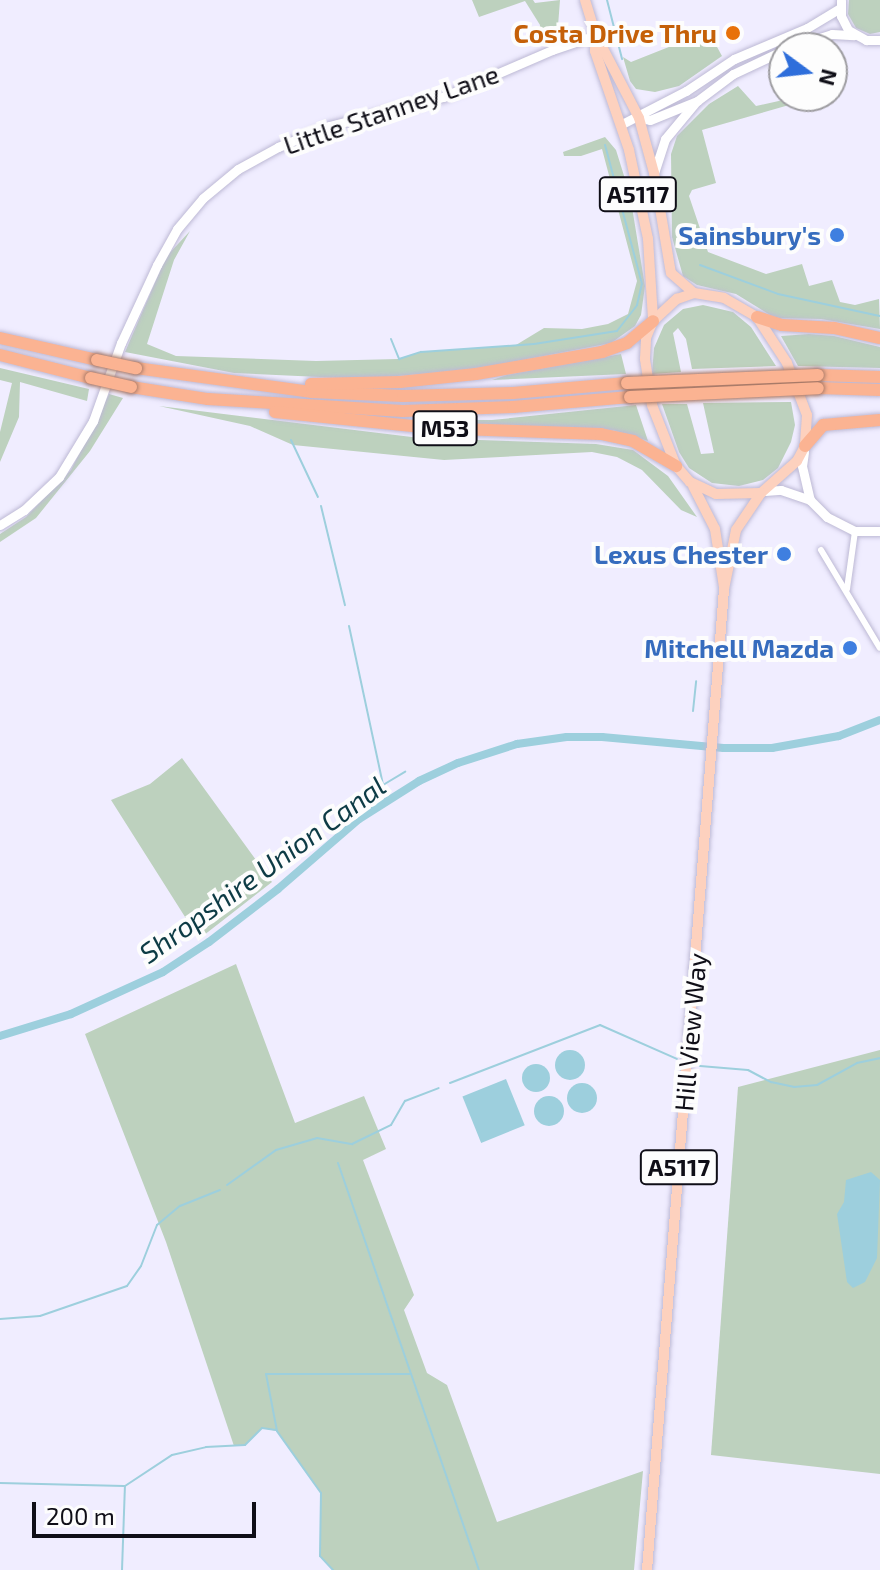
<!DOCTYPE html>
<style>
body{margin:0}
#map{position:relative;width:880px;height:1570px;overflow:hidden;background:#f0edff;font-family:"Exo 2",sans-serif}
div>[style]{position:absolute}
.green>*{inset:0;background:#bdd1be}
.water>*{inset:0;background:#9dcfdd;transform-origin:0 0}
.round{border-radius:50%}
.stream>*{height:2px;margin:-1px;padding:0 1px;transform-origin:1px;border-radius:1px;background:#9dcfdd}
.canal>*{height:8px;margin:-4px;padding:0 4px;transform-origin:4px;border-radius:4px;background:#9dcfdd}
.roads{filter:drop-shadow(0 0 2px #bdb9d5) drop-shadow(0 0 2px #bdb9d5)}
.street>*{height:6px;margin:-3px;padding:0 3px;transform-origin:3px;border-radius:3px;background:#fff}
.secondary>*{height:9px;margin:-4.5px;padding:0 4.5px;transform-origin:4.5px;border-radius:4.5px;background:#fff}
.primary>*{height:10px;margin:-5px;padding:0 5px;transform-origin:5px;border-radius:5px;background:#fdd1be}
.highway>*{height:12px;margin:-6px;padding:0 6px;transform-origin:6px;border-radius:6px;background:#fbb392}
.bridges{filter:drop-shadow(0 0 2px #a87967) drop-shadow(0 0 2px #a87967)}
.highway-bridge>*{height:12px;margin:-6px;padding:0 6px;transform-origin:6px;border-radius:6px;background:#fbb392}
.dots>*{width:22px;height:22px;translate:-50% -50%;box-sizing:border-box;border:4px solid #fdfdfd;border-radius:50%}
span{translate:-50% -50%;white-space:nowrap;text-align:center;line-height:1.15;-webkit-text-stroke:8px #fdfdfd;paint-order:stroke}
.shield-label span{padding:2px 6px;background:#fdfdfd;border:2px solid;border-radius:6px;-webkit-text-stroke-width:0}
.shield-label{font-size:24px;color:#0f0e17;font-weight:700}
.food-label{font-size:26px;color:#c56008;font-weight:700}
.right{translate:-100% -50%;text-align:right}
.street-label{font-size:26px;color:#0f0e17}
.shop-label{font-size:26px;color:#366cbe;font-weight:700}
.water-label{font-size:28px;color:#0d3b45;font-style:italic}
.north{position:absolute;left:768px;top:32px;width:80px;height:80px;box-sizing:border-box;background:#fdfdfd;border:2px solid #9e9da1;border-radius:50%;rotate:105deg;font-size:22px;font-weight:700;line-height:32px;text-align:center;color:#0f0e17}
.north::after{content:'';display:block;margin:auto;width:28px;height:36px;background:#2e6edb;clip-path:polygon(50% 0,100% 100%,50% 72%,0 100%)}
.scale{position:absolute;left:32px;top:1502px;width:224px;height:36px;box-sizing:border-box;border:4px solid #0f0e17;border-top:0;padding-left:10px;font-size:24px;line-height:28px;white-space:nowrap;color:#0f0e17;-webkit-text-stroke:6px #fdfdfd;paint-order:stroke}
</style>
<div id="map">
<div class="green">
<i style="clip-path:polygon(472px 0,533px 0,535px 3px,560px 0,558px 26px,539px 35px,540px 25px,525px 1px,479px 17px)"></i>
<i style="clip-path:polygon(849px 0,880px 0,880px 32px,870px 34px,856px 28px,848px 14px)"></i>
<i style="clip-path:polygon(711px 36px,722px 56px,679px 86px,655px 92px,636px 89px,630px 81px,623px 57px,631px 62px,689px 39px)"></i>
<i style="clip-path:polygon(738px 86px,756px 106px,801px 96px,817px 97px,702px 130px,716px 183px,692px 190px,689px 196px,708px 252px,766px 274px,802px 264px,809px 286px,832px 280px,840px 302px,855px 305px,879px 299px,880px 329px,821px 319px,775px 318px,736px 294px,697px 285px,683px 276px,672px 237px,671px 154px,677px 136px,709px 104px)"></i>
<i style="clip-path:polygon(605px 137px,616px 150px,630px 195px,645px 286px,641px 315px,635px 326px,611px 343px,476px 369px,364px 379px,234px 373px,125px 352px,166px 257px,190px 231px,174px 260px,147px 344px,176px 356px,316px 361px,398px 359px,421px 352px,516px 345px,544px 328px,582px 329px,608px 324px,628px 314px,637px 281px,602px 149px,581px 156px,564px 156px,563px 152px)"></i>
<i style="clip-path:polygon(703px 305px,733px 312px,751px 327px,776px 366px,692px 369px,686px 339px,678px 328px,673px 333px,681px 372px,652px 374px,654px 348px,664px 325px,683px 309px)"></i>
<i style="clip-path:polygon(809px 334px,834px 336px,880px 347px,880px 368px,798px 366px,781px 336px)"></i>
<i style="clip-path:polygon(621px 354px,626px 374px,492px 380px,507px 375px)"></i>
<i style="clip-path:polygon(0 368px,89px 389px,87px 401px,20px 382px,19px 417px,0 462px,0 432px,12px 383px,0 380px)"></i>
<i style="clip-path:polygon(109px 394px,123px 398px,90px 451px,36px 518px,0 542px,0 534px,26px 517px,71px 470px)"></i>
<i style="clip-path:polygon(791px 402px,795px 425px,791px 442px,778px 468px,763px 480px,739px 486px,712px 483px,689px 468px,679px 452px,662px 404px,687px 404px,701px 454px,714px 453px,703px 403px)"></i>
<i style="clip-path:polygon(636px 405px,648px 441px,613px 430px,439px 424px,438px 420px,492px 420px)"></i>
<i style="clip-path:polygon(159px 406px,420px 438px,596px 444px,633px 450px,668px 476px,697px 517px,681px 510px,642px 470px,617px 457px,592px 452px,444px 460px,293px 445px,250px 426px)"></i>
<i style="clip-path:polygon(182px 758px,272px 882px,199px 939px,111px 800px,150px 784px)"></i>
<i style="clip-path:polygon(236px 964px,295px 1123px,364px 1096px,386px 1149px,363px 1160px,414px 1295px,404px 1310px,427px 1373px,447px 1385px,497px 1522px,643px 1471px,634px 1570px,333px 1570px,320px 1556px,321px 1493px,277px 1431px,262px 1428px,245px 1445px,234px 1446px,166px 1242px,85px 1034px)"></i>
<i style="clip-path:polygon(880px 1050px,880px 1474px,711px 1455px,738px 1087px)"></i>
</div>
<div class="water">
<i class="round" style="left:555px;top:1050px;width:30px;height:30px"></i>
<i class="round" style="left:522px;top:1064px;width:28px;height:28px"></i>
<i style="left:506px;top:1079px;width:50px;height:47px;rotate:68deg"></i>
<i class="round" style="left:567px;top:1083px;width:30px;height:30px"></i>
<i class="round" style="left:534px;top:1096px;width:30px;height:30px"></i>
<i style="clip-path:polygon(871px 1172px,880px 1180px,877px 1258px,865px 1282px,853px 1288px,847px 1282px,837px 1214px,844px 1202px,846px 1180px)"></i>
</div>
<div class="stream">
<i style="left:607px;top:0;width:61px;rotate:75.7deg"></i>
<i style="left:700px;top:265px;width:83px;rotate:20.4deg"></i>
<i style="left:778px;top:294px;width:104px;rotate:12.2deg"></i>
<i style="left:391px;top:339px;width:22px;rotate:68deg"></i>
<i style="left:399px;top:359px;width:23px;rotate:-18deg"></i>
<i style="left:421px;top:352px;width:113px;rotate:-4deg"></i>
<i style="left:534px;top:344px;width:84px;rotate:-8.9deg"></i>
<i style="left:617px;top:331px;width:33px;rotate:-52deg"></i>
<i style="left:637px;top:305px;width:22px;rotate:-77deg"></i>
<i style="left:642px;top:284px;width:144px;rotate:-104.9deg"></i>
<i style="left:291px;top:440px;width:63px;rotate:64.7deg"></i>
<i style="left:321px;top:506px;width:102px;rotate:76.4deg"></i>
<i style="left:349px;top:626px;width:163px;rotate:77.9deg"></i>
<i style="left:383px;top:785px;width:26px;rotate:-31deg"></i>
<i style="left:693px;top:711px;width:30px;rotate:-84deg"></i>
<i style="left:700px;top:1066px;width:48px;rotate:4.8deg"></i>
<i style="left:748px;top:1070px;width:26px;rotate:28deg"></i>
<i style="left:771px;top:1082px;width:24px;rotate:12deg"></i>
<i style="left:794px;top:1087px;width:23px;rotate:-5deg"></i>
<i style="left:817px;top:1085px;width:46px;rotate:-28.8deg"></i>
<i style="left:857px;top:1063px;width:24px;rotate:-12deg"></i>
<i style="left:450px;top:1083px;width:161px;rotate:-21.1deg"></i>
<i style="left:600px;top:1025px;width:84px;rotate:23.8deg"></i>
<i style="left:338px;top:1163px;width:431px;rotate:70.9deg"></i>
<i style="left:227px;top:1185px;width:60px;rotate:-35.5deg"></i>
<i style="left:276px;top:1150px;width:43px;rotate:-16.3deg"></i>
<i style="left:317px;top:1138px;width:36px;rotate:10deg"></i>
<i style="left:352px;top:1144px;width:43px;rotate:-26deg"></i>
<i style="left:391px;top:1125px;width:28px;rotate:-60deg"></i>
<i style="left:405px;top:1101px;width:36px;rotate:-21deg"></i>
<i style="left:0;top:1319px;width:40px;rotate:-4.3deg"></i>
<i style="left:40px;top:1316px;width:92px;rotate:-19deg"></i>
<i style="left:127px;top:1286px;width:24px;rotate:-55deg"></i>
<i style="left:141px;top:1266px;width:44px;rotate:-68.7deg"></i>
<i style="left:157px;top:1225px;width:30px;rotate:-40deg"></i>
<i style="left:180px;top:1206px;width:43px;rotate:-21.8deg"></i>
<i style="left:0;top:1483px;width:124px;rotate:1.4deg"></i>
<i style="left:122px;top:1570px;width:84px;rotate:-88deg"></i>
<i style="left:125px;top:1486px;width:56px;rotate:-33.4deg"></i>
<i style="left:172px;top:1455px;width:35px;rotate:-13deg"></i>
<i style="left:206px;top:1447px;width:39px;rotate:-3deg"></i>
<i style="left:245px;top:1445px;width:24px;rotate:-45deg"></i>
<i style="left:262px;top:1428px;width:14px;rotate:8deg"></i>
<i style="left:333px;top:1570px;width:19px;rotate:-133deg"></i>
<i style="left:320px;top:1556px;width:63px;rotate:-89.1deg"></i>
<i style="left:321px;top:1493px;width:76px;rotate:-125.4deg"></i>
<i style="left:277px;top:1431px;width:58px;rotate:-100.9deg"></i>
<i style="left:266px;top:1374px;width:145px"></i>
</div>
<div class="canal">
<i style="left:0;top:1036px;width:74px;rotate:-17.2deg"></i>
<i style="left:71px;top:1014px;width:101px;rotate:-24.5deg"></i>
<i style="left:163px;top:972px;width:55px;rotate:-33.1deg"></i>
<i style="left:209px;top:942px;width:87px;rotate:-37.5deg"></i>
<i style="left:278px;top:889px;width:107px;rotate:-40.8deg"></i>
<i style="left:359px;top:819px;width:71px;rotate:-32.3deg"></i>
<i style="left:419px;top:781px;width:43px;rotate:-24.8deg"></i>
<i style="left:458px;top:763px;width:62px;rotate:-17.9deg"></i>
<i style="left:517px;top:744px;width:50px;rotate:-8deg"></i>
<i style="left:567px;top:737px;width:35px"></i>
<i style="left:602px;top:737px;width:122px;rotate:5.2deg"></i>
<i style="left:724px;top:748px;width:48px"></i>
<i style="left:772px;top:748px;width:68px;rotate:-10.2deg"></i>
<i style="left:839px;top:736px;width:44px;rotate:-21.3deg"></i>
</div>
<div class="roads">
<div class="street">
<i style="left:821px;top:550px;width:114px;rotate:59deg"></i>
<i style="left:847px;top:589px;width:59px;rotate:-82.1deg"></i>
</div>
<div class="secondary">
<i style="left:841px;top:0;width:16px;rotate:90deg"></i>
<i style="left:841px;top:16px;width:16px;rotate:63deg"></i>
<i style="left:848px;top:30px;width:21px;rotate:29deg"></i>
<i style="left:866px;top:40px;width:14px"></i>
<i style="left:789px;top:48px;width:45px;rotate:-18deg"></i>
<i style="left:832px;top:34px;width:22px;rotate:3deg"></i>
<i style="left:639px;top:118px;width:11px;rotate:10deg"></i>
<i style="left:650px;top:120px;width:51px;rotate:-22deg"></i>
<i style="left:697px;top:101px;width:45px;rotate:-36.9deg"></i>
<i style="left:733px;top:74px;width:56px;rotate:-25.2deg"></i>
<i style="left:620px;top:125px;width:74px;rotate:-27.3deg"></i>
<i style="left:686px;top:91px;width:58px;rotate:-33.7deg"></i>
<i style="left:734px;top:59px;width:79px;rotate:-23deg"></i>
<i style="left:807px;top:28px;width:39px;rotate:-31deg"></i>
<i style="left:654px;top:173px;width:36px;rotate:-72deg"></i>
<i style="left:665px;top:139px;width:47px;rotate:-50.2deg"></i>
<i style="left:804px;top:452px;width:14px;rotate:98deg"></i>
<i style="left:802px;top:466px;width:35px;rotate:77deg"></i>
<i style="left:765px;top:491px;width:16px;rotate:-4deg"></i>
<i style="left:781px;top:490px;width:31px;rotate:19deg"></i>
<i style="left:810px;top:500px;width:24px;rotate:45deg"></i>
<i style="left:827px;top:517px;width:31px;rotate:27deg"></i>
<i style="left:855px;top:531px;width:25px"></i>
<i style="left:0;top:525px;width:28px;rotate:-32deg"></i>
<i style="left:24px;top:510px;width:48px;rotate:-43.3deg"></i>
<i style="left:59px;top:477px;width:66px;rotate:-58.7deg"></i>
<i style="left:93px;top:421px;width:83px;rotate:-70.3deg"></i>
<i style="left:121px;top:343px;width:86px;rotate:-65.2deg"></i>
<i style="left:157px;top:265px;width:41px;rotate:-60.9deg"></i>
<i style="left:177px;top:229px;width:40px;rotate:-50deg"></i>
<i style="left:203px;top:198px;width:45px;rotate:-39.6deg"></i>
<i style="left:238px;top:169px;width:46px;rotate:-28.8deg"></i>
<i style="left:278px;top:147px;width:55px;rotate:-22.4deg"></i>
<i style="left:329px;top:126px;width:118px;rotate:-14.3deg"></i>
<i style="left:443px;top:97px;width:119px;rotate:-23.3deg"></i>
<i style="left:552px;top:50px;width:46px;rotate:-18.8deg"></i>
</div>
<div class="primary">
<i style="left:585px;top:0;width:37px;rotate:73deg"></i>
<i style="left:596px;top:35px;width:93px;rotate:62.6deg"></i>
<i style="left:639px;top:118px;width:57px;rotate:74.7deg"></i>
<i style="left:654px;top:173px;width:101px;rotate:80.4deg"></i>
<i style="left:671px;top:273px;width:30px;rotate:41deg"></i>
<i style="left:596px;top:35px;width:16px;rotate:94deg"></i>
<i style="left:595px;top:51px;width:105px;rotate:71deg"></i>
<i style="left:629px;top:150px;width:91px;rotate:77.9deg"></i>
<i style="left:648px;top:239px;width:80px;rotate:86.4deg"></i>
<i style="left:694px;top:293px;width:30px;rotate:9deg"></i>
<i style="left:724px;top:298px;width:38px;rotate:30deg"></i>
<i style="left:757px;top:317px;width:55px;rotate:56.9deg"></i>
<i style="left:787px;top:363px;width:56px;rotate:69deg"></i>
<i style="left:807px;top:415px;width:31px;rotate:94deg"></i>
<i style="left:805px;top:446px;width:17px;rotate:118deg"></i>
<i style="left:797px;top:461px;width:48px;rotate:138.4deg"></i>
<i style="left:761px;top:493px;width:45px;rotate:178.7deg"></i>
<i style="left:716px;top:494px;width:29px;rotate:-155deg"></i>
<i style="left:690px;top:482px;width:21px;rotate:-131deg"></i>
<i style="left:676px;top:466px;width:66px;rotate:-111.5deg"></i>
<i style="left:652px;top:405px;width:47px;rotate:-98.7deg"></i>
<i style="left:645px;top:359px;width:21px;rotate:-87deg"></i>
<i style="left:646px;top:338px;width:18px;rotate:-68deg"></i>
<i style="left:653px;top:321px;width:33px;rotate:-43deg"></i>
<i style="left:677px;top:299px;width:18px;rotate:-19deg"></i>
<i style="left:693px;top:486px;width:48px;rotate:62.9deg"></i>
<i style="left:715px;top:529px;width:59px;rotate:81.2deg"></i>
<i style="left:647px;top:1570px;width:984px;rotate:-85.51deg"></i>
<i style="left:724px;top:589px;width:60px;rotate:-78.5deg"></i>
<i style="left:736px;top:530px;width:45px;rotate:-56deg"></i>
</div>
<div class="highway">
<i style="left:757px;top:317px;width:26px;rotate:18deg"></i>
<i style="left:782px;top:325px;width:52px;rotate:3.3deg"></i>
<i style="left:834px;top:328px;width:47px;rotate:12.3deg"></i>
<i style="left:0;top:338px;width:99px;rotate:12.8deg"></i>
<i style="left:0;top:355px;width:94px;rotate:14.2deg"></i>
<i style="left:136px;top:368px;width:178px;rotate:7.8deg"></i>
<i style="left:312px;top:392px;width:91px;rotate:2.5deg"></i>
<i style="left:403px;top:396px;width:110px;rotate:-1.6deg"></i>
<i style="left:513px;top:393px;width:114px;rotate:-5deg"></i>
<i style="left:818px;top:375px;width:62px;rotate:1.8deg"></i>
<i style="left:311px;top:384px;width:89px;rotate:-1.3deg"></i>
<i style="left:400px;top:382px;width:76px;rotate:-6deg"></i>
<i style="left:476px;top:374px;width:128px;rotate:-9.9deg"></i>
<i style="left:602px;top:352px;width:27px;rotate:-20deg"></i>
<i style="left:627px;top:343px;width:34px;rotate:-40deg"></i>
<i style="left:131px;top:387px;width:78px;rotate:8.9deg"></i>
<i style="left:208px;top:399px;width:195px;rotate:3.5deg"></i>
<i style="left:403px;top:411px;width:110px;rotate:-2.1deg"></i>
<i style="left:513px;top:407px;width:117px;rotate:-4.9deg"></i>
<i style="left:818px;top:388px;width:62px;rotate:1.8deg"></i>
<i style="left:275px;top:412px;width:158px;rotate:5.8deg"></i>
<i style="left:432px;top:428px;width:169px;rotate:2deg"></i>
<i style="left:601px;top:434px;width:33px;rotate:12deg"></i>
<i style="left:633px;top:441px;width:50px;rotate:30.2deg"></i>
<i style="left:805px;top:446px;width:28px;rotate:-49deg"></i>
<i style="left:823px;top:425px;width:57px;rotate:-5deg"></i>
</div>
</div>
<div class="bridges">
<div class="highway-bridge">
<i style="left:97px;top:360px;width:40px;rotate:12deg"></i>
<i style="left:91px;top:378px;width:41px;rotate:12.7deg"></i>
<i style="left:627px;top:383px;width:191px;rotate:-2.4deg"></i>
<i style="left:630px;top:397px;width:188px;rotate:-2.7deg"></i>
</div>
</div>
<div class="dots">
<i style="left:733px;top:33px;background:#e8710a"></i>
<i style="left:837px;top:235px;background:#3f7fe0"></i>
<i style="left:784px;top:554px;background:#3f7fe0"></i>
<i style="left:850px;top:648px;background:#3f7fe0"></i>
</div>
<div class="shield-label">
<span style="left:638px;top:194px">A5117</span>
<span style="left:445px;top:428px">M53</span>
<span style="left:679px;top:1167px">A5117</span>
</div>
<div class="food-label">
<span class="right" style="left:717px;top:33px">Costa Drive Thru</span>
</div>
<div class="street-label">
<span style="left:391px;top:109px;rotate:-19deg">Little Stanney Lane</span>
<span style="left:690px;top:1032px;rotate:-85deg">Hill View Way</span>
</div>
<div class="shop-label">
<span class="right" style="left:821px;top:235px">Sainsbury's</span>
<span class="right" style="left:768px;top:554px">Lexus Chester</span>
<span class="right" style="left:834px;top:648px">Mitchell Mazda</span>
</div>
<div class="water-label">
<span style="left:262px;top:869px;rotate:-36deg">Shropshire Union Canal</span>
</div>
<div class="north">N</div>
<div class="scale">200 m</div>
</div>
